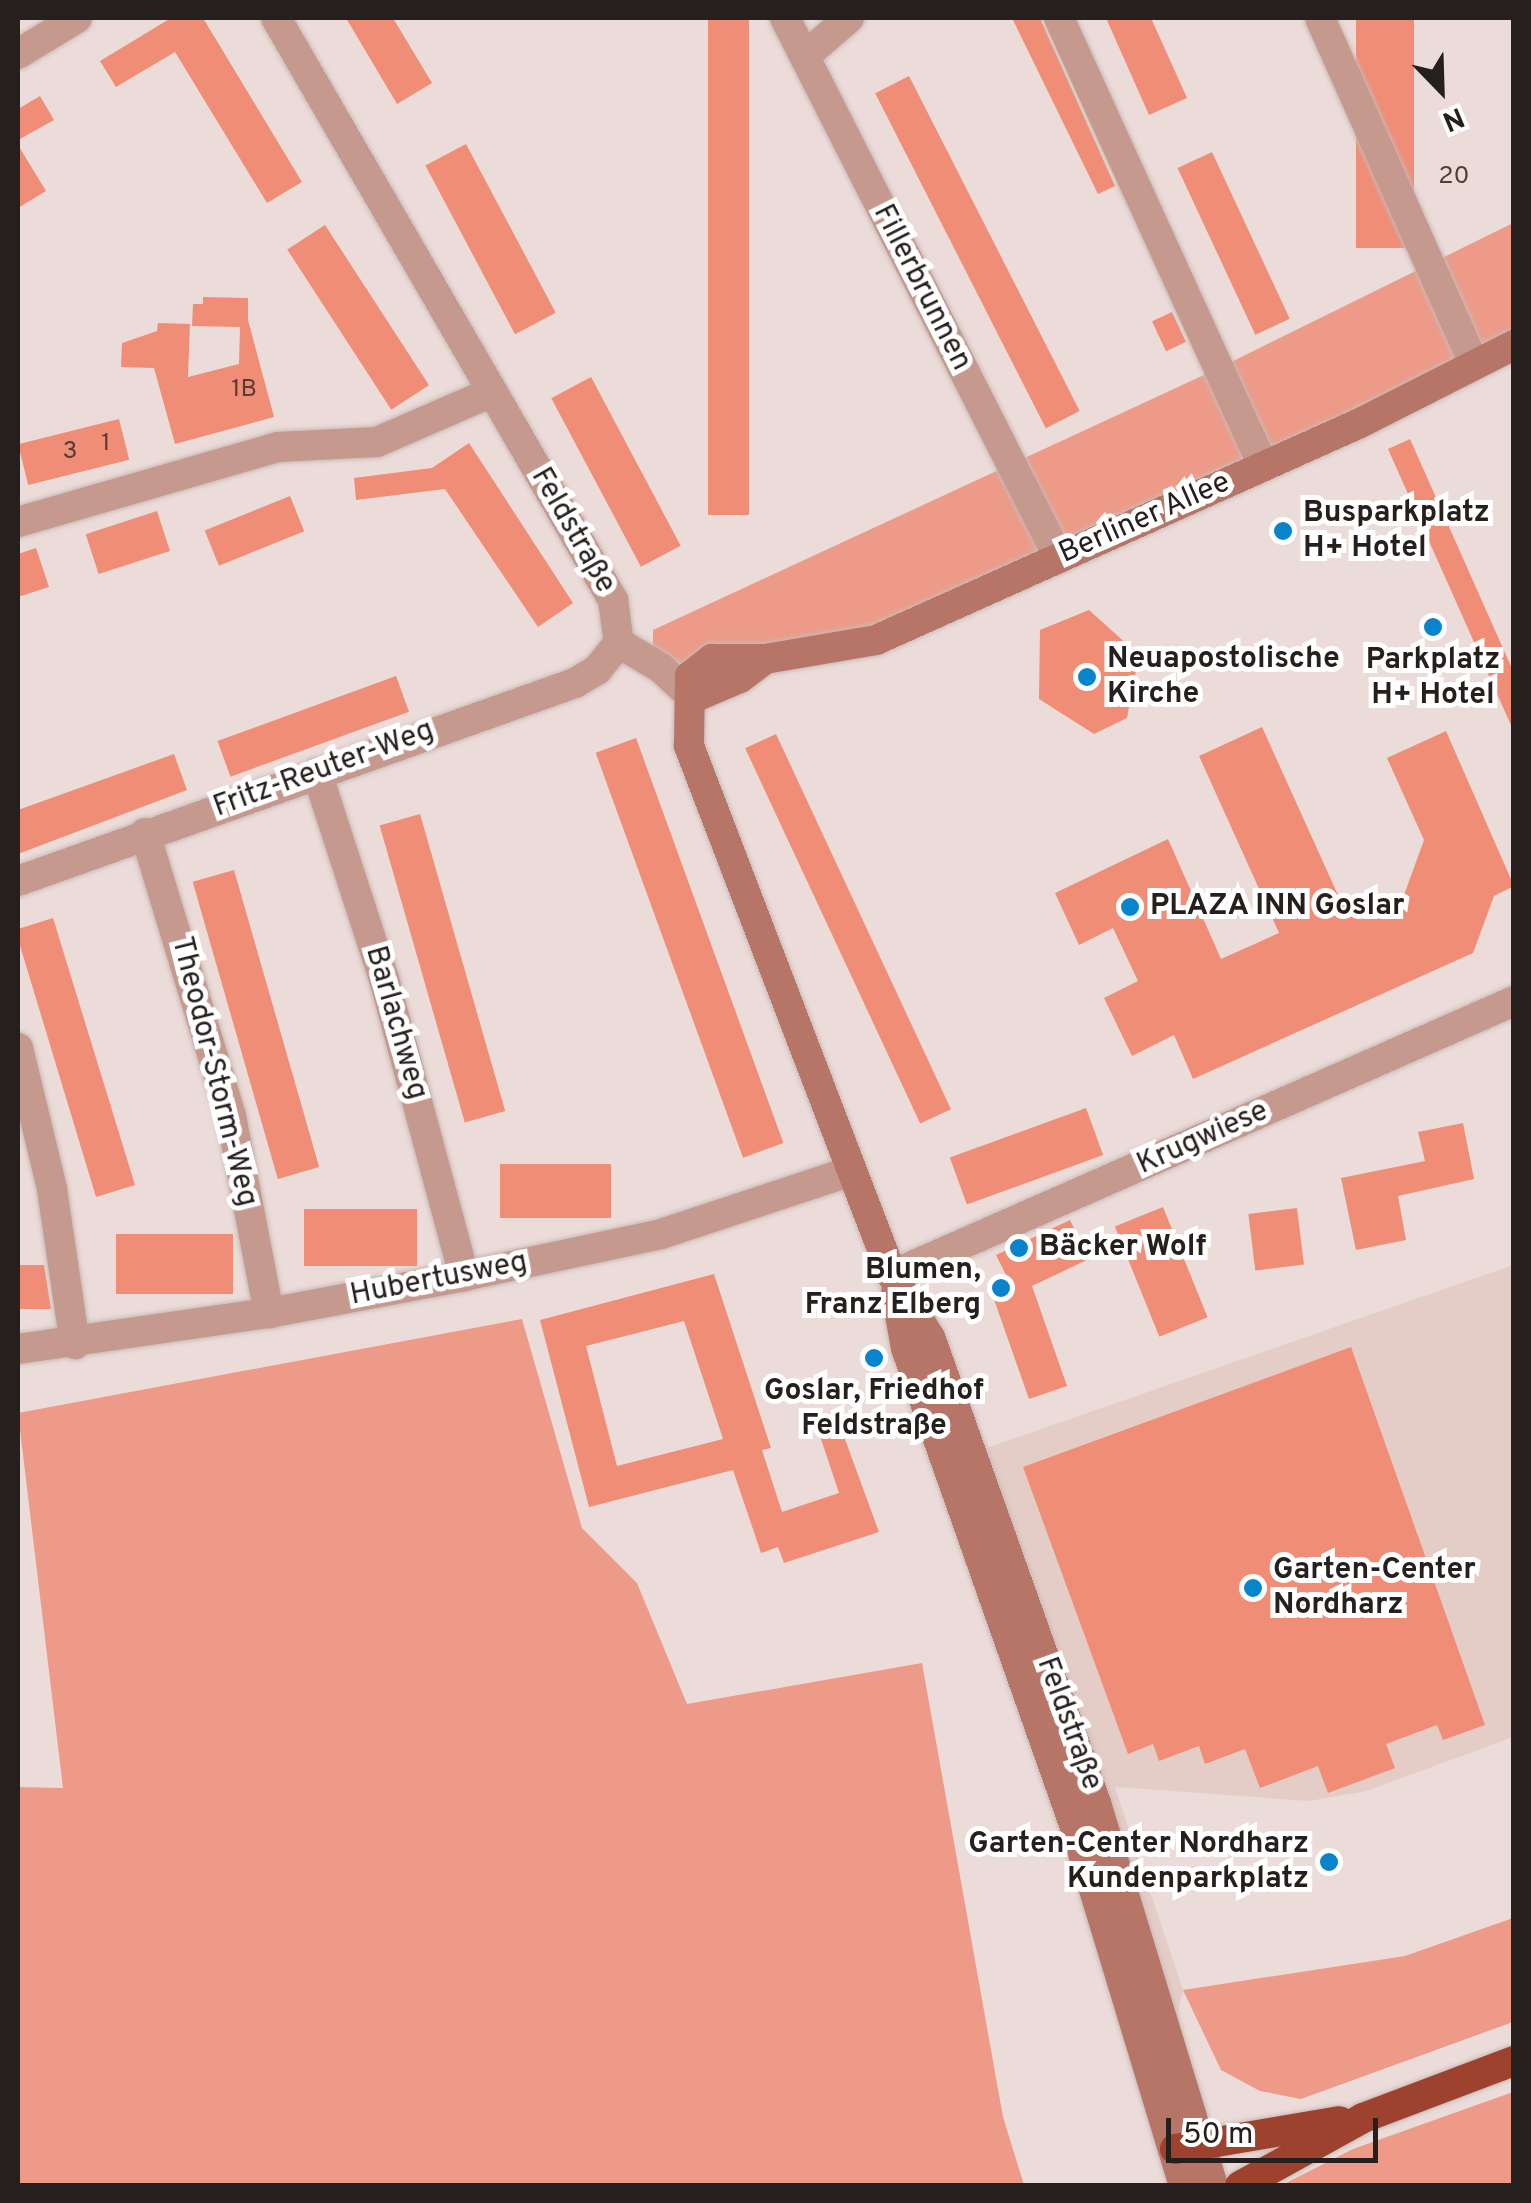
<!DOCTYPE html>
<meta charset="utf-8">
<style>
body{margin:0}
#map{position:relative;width:1531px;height:2203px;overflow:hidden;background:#ecdcd9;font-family:Overpass,sans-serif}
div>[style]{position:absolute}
.built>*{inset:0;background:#e5cdc7}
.green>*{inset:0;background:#ed9b88}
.building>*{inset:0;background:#f08d76;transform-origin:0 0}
.roads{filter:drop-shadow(0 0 2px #c8bab7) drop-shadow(0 0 2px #c8bab7)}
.street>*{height:30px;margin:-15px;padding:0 15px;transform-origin:15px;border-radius:15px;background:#c6998e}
.secondary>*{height:30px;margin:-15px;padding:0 15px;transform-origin:15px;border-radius:15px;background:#b67566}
.highway>*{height:30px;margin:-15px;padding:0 15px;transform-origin:15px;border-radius:15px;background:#9d422e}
.dots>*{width:28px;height:28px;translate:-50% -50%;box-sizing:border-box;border:5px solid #fff;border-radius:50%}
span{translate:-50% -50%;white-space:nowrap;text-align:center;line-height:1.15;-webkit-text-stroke:10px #fff;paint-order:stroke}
.number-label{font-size:25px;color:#583b34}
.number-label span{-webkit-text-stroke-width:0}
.street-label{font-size:30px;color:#25201e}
.poi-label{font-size:30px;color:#25201e;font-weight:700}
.left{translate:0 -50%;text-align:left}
.right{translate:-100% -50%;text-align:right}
.frame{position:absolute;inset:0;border:20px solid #25201e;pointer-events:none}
.north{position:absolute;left:1391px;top:40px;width:100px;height:100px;-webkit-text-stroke:8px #fff;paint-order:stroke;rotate:157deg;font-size:28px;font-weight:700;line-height:40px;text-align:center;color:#25201e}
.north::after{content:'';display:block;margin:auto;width:35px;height:45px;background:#25201e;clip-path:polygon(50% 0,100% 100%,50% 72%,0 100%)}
.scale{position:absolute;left:1166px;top:2118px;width:212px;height:45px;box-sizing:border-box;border:5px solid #25201e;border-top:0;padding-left:12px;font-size:30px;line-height:35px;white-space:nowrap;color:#25201e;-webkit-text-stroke:8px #fff;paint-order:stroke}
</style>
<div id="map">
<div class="built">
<i style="clip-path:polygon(1513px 1265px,1513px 1737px,1367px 1791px,1309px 1801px,1115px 1787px,1183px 1990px,1172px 2038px,949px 1461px)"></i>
</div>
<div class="green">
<i style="clip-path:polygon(1513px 223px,1513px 345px,876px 640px,694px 668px,653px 652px,653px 630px,1219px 368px)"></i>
<i style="clip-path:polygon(522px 1319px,582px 1528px,637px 1583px,687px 1704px,922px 1663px,1003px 2117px,1024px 2185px,18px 2185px,18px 1787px,63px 1788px,18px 1413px)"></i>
<i style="clip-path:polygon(1513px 1918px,1513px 2022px,1301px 2099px,1260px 2091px,1221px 2070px,1183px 1990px,1405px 1956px)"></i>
<i style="clip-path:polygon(1513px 2092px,1513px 2185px,1282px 2185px,1353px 2149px)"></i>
</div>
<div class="building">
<i style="clip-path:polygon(171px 18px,203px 18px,302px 182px,267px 203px,175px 52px,116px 87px,100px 61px)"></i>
<i style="clip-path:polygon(346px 18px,393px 18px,432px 83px,397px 104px)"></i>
<i style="left:708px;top:18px;width:41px;height:497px"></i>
<i style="clip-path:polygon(1012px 18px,1040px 18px,1115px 186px,1098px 194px)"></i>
<i style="clip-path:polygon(1106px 18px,1151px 18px,1187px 98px,1149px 115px)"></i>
<i style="left:1356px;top:18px;width:58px;height:230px"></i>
<i style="left:909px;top:76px;width:376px;height:38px;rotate:63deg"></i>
<i style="clip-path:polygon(40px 96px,54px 120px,18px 140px,18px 109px)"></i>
<i style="left:466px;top:144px;width:191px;height:46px;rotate:62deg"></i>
<i style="clip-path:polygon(18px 145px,46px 191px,18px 208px)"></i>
<i style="left:1212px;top:152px;width:184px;height:38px;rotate:65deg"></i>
<i style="left:325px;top:225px;width:191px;height:45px;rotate:57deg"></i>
<i style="clip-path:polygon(203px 297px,248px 298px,248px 320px,274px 417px,175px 444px,154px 368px,121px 367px,122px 343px,157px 331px,158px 323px,190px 324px,188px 377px,239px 364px,240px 327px,192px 326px,193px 304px,203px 304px)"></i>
<i style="left:1172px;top:312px;width:33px;height:22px;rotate:65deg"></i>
<i style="left:591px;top:377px;width:191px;height:45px;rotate:62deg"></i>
<i style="left:119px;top:419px;width:42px;height:104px;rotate:76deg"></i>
<i style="clip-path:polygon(1410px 439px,1514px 673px,1514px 732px,1388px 449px)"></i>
<i style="clip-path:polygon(469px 443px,573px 603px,538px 627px,445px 489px,356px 500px,354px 478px,432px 468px)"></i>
<i style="left:290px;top:496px;width:38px;height:92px;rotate:68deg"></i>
<i style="left:157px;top:511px;width:42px;height:75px;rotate:72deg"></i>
<i style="clip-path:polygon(36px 548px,49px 587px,18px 597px,18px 554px)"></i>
<i style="clip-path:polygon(1089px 610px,1139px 655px,1127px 718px,1094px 734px,1039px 699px,1040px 630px)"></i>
<i style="left:396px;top:676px;width:38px;height:190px;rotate:70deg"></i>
<i style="clip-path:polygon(1262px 727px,1338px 895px,1396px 917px,1424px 840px,1387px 758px,1446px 731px,1514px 886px,1494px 896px,1473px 953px,1193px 1079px,1174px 1035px,1132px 1056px,1104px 998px,1138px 981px,1113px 928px,1079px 945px,1055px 893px,1168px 839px,1221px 959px,1279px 933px,1199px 756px)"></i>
<i style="left:776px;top:734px;width:414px;height:34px;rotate:65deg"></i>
<i style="left:636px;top:738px;width:431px;height:43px;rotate:70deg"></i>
<i style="clip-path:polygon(174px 754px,187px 790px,18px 854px,18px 810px)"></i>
<i style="left:420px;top:814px;width:309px;height:42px;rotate:74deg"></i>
<i style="left:234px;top:870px;width:309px;height:43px;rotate:74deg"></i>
<i style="clip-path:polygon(53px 918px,135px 1185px,96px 1197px,18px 939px,18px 929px)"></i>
<i style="left:1086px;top:1108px;width:50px;height:145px;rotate:70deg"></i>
<i style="clip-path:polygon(1463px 1123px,1474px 1179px,1398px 1196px,1406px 1240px,1356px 1250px,1341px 1178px,1425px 1161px,1418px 1132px)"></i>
<i style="left:500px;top:1164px;width:111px;height:54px"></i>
<i style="left:1163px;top:1207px;width:119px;height:52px;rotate:68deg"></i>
<i style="left:1297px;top:1208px;width:57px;height:49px;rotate:83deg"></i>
<i style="left:304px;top:1209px;width:113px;height:57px"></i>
<i style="clip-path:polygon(1070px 1220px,1089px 1259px,1032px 1286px,1067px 1386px,1029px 1399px,990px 1288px,1010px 1283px,996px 1255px)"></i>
<i style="left:116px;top:1234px;width:117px;height:60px"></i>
<i style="clip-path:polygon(18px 1265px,44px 1265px,51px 1309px,18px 1309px)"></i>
<i style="clip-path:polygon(evenodd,714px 1274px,771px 1448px,762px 1450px,782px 1512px,839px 1493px,814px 1418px,835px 1412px,879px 1532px,784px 1563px,778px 1547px,761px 1553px,733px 1470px,589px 1507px,540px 1320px,714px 1274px,684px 1321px,723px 1439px,617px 1466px,586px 1346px,684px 1321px)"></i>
<i style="clip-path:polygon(1351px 1347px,1485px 1725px,1443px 1740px,1437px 1725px,1386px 1744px,1395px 1768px,1328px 1793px,1318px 1766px,1260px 1788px,1245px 1749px,1205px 1764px,1199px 1746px,1159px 1761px,1153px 1744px,1128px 1754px,1023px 1467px)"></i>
</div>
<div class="roads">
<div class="street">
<i style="left:276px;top:18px;width:673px;rotate:59.93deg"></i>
<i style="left:613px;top:600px;width:43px;rotate:82.1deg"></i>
<i style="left:619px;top:643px;width:49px;rotate:30.8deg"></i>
<i style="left:661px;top:668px;width:44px;rotate:43.2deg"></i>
<i style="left:785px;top:18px;width:606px;rotate:63.1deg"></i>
<i style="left:1059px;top:18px;width:492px;rotate:65.5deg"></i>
<i style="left:1320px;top:18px;width:379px;rotate:66deg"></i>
<i style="left:18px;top:54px;width:69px;rotate:-31.4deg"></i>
<i style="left:805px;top:56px;width:58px;rotate:-40.8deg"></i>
<i style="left:18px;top:522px;width:271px;rotate:-16.1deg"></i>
<i style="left:278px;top:447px;width:99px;rotate:-2.9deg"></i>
<i style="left:377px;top:442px;width:125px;rotate:-23.5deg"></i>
<i style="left:317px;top:773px;width:217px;rotate:72deg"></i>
<i style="left:384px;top:979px;width:308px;rotate:74.9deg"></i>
<i style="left:145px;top:833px;width:296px;rotate:73.1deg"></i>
<i style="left:231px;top:1116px;width:201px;rotate:79.1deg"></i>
<i style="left:18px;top:881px;width:591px;rotate:-19.57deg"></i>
<i style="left:575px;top:683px;width:26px;rotate:-31deg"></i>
<i style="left:597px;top:670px;width:35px;rotate:-51deg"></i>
<i style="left:18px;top:1048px;width:145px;rotate:76.4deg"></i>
<i style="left:52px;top:1189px;width:157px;rotate:81.6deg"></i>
<i style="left:892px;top:1275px;width:680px;rotate:-23.77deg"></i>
<i style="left:18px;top:1349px;width:254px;rotate:-8.2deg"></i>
<i style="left:269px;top:1313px;width:198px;rotate:-10.7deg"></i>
<i style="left:464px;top:1276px;width:201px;rotate:-12deg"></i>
<i style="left:661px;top:1234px;width:200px;rotate:-18.3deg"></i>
</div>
<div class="secondary">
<i style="left:693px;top:698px;width:51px;rotate:-23.1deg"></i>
<i style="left:740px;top:678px;width:31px;rotate:-37deg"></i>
<i style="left:896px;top:1293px;width:56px;rotate:79.7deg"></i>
<i style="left:906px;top:1348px;width:508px;rotate:70.57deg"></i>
<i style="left:1075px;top:1827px;width:375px;rotate:73.1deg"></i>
<i style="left:1213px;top:2186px;width:397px;rotate:-107deg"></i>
<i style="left:1097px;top:1806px;width:497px;rotate:-109.6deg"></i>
<i style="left:930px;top:1338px;width:74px;rotate:-121.1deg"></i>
<i style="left:892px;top:1275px;width:567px;rotate:-110.99deg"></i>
<i style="left:689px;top:746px;width:70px;rotate:-89.2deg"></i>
<i style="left:690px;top:676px;width:28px;rotate:-38deg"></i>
<i style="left:712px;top:659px;width:53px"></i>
<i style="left:765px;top:659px;width:113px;rotate:-9.7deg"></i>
<i style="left:876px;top:640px;width:528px;rotate:-24.14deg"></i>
<i style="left:1358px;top:424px;width:175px;rotate:-26.9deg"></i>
</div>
<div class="highway">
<i style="left:1175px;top:2149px;width:167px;rotate:-9.6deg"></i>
<i style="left:1240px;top:2186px;width:141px;rotate:-28.9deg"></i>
<i style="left:1363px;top:2118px;width:161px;rotate:-20.7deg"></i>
</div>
</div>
<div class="dots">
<i style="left:1283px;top:531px;background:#0784cc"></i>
<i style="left:1433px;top:627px;background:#0784cc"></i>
<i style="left:1087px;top:677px;background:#0784cc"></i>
<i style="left:1130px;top:907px;background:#0784cc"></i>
<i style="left:1019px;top:1248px;background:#0784cc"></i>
<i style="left:1001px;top:1288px;background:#0784cc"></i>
<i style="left:874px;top:1358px;background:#0784cc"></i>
<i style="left:1253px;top:1588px;background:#0784cc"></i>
<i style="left:1329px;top:1862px;background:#0784cc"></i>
</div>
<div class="number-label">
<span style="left:1454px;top:177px">20</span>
<span style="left:244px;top:390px">1B</span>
<span style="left:106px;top:444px">1</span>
<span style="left:70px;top:452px">3</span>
</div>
<div class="street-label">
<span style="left:921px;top:288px;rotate:63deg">Fillerbrunnen</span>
<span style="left:1145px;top:519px;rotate:-24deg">Berliner Allee</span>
<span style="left:572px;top:531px;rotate:60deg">Feldstraße</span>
<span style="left:324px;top:770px;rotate:-20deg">Fritz-Reuter-Weg</span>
<span style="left:395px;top:1023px;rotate:74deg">Barlachweg</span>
<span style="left:213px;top:1072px;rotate:76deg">Theodor-Storm-Weg</span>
<span style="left:1203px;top:1139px;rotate:-24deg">Krugwiese</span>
<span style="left:439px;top:1280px;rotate:-11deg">Hubertusweg</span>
<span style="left:1068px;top:1724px;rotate:70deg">Feldstraße</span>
</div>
<div class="poi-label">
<span class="left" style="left:1303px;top:531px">Busparkplatz<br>H+ Hotel</span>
<span class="left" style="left:1107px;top:677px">Neuapostolische<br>Kirche</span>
<span style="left:1433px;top:678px">Parkplatz<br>H+ Hotel</span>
<span class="left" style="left:1150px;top:907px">PLAZA INN Goslar</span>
<span class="left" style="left:1039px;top:1248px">Bäcker Wolf</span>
<span class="right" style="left:981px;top:1288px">Blumen,<br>Franz Elberg</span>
<span style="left:874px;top:1409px">Goslar, Friedhof<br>Feldstraße</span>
<span class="left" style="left:1273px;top:1588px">Garten-Center<br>Nordharz</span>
<span class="right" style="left:1309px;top:1862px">Garten-Center Nordharz<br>Kundenparkplatz</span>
</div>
<div class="frame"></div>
<div class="north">N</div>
<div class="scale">50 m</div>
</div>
